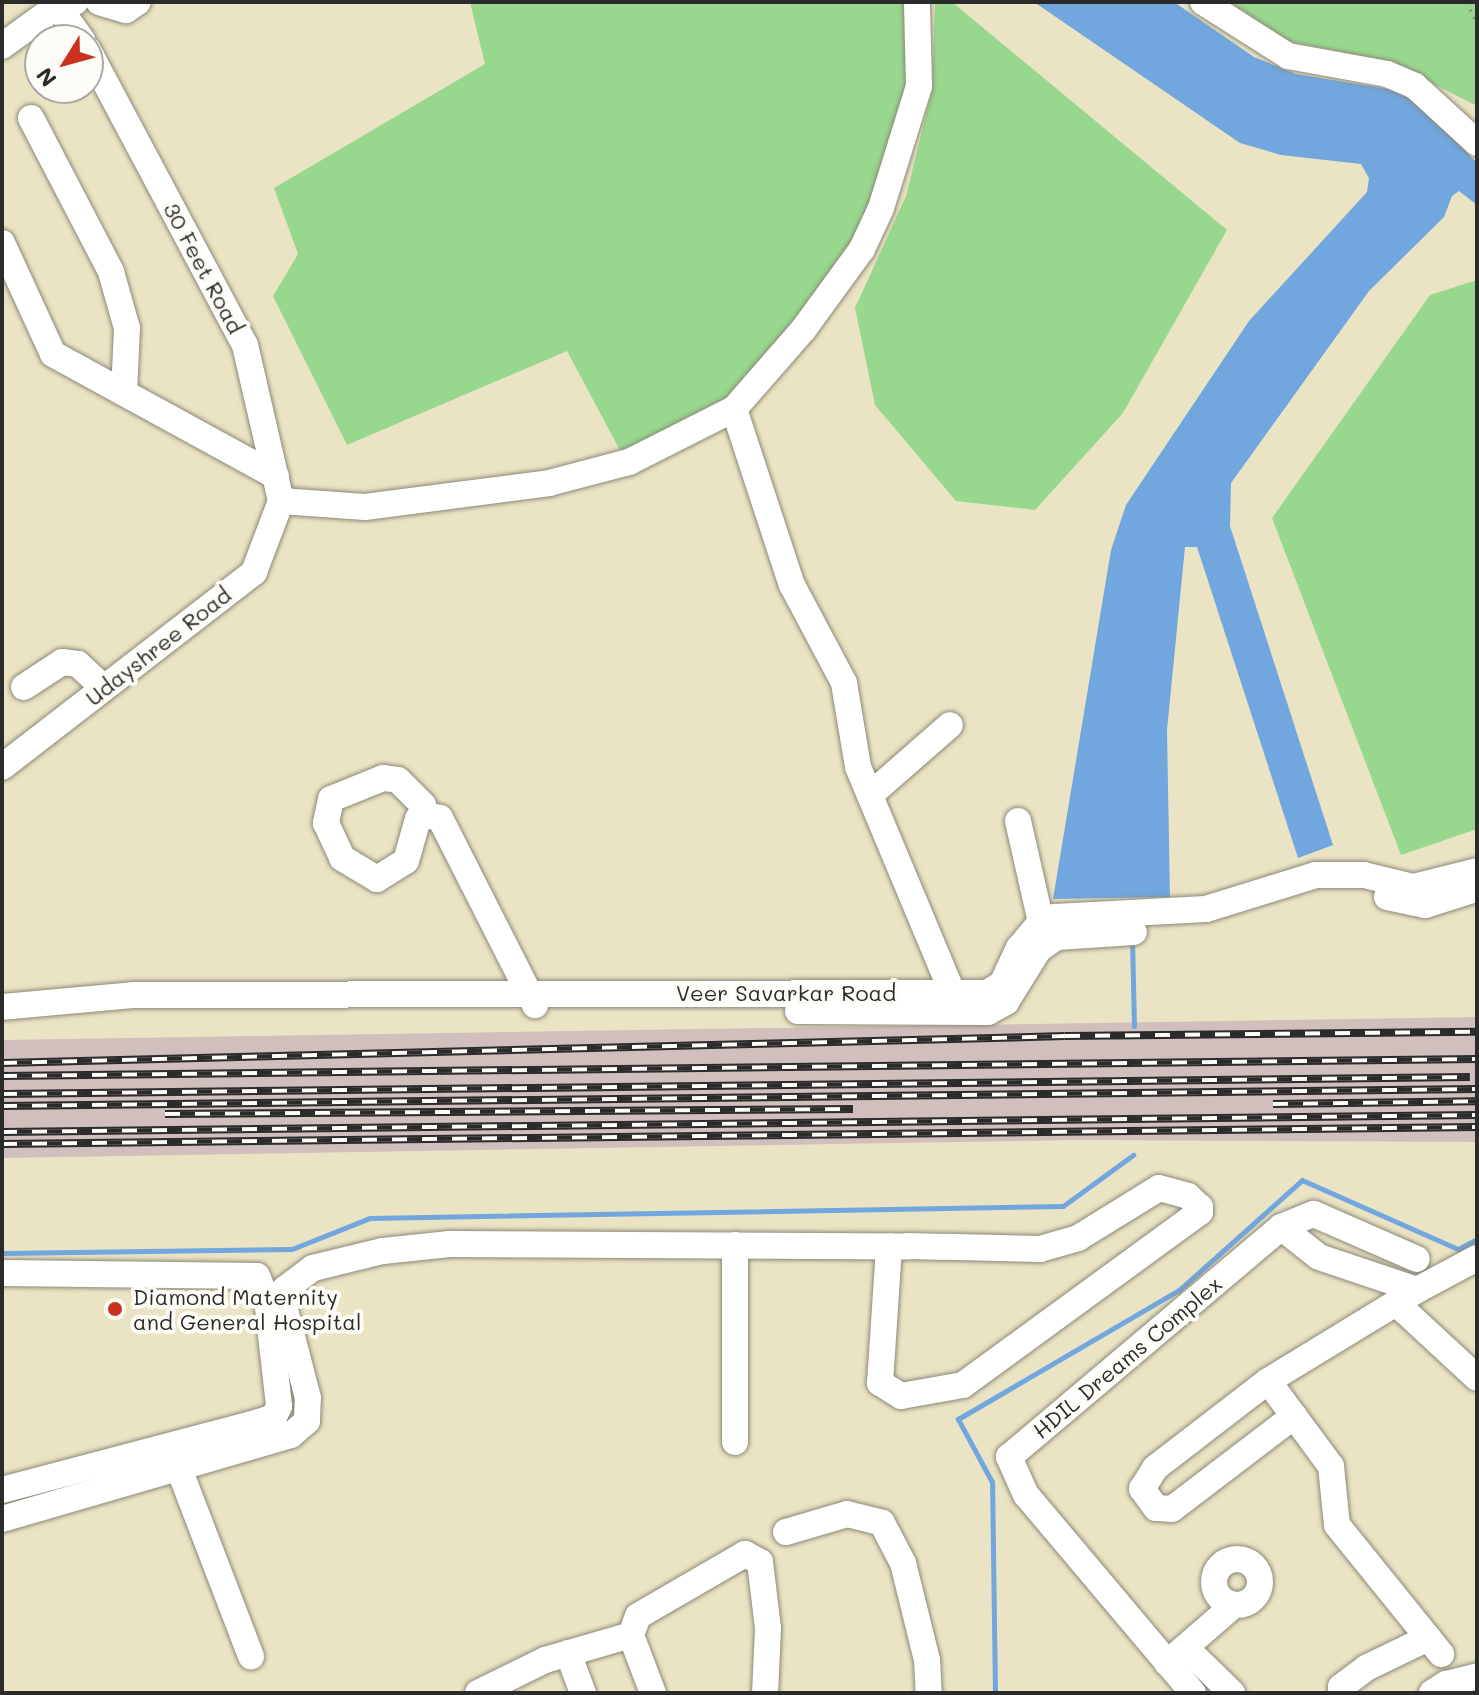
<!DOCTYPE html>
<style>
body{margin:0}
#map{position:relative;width:1479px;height:1695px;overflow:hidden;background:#ebe4c4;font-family:Mali,sans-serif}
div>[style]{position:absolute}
.industrial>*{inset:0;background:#d1bfbe}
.green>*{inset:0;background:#98d88e}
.water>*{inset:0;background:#71a6de}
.stream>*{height:5px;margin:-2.5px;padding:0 2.5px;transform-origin:2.5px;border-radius:2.5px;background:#71a6de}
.path>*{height:3px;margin-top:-1.5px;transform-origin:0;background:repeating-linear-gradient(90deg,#8b8878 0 2px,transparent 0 8px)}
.roads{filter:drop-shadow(0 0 2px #8b8878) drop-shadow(0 0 2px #8b8878)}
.minor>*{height:26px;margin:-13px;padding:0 13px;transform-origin:13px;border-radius:13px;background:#fff}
.minor>.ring{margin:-13px;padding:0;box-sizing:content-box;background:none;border:26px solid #fff;border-radius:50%}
.rail>*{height:8px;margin-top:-4px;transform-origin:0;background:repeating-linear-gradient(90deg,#fdfcf7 0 15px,#2b2b2b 0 30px);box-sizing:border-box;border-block:2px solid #2b2b2b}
.dots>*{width:22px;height:22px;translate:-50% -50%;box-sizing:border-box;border:4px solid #fdfcf7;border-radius:50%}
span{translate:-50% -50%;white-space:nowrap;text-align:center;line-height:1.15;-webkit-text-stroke:8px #fdfcf7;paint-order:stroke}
.street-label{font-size:22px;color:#2b2b2b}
.poi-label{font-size:22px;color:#2b2b2b}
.left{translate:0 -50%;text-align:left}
.frame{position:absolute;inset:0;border:4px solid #2b2b2b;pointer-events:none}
.north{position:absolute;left:24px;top:24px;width:80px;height:80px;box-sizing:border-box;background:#fdfcf7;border:2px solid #a9a8a5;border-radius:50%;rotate:233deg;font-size:22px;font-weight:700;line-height:32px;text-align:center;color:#2b2b2b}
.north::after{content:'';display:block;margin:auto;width:28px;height:36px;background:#c8321e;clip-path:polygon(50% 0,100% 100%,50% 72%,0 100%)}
</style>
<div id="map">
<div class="industrial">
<i style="clip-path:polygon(1477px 1017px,1477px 1142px,1077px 1140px,2px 1158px,2px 1040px)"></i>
</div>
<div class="green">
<i style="clip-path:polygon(470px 2px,910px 2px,912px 85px,862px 234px,801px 320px,736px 392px,623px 456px,567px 351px,347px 445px,273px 296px,298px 254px,274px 188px,485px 64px)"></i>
<i style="clip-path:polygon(935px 2px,952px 2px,1227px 230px,1123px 413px,1035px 510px,956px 501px,875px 405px,855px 308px,906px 196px,932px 91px)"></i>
<i style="clip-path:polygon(1231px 2px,1477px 2px,1477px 106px,1390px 62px,1283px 40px)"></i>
<i style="clip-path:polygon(1477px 280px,1477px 829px,1401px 855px,1272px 518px,1430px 295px)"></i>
</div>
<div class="water">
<i style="clip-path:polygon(1034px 2px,1174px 2px,1254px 57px,1296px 74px,1394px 90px,1424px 107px,1477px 163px,1477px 205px,1459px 191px,1452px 196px,1444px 217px,1369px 291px,1231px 483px,1230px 526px,1333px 845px,1298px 858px,1197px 547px,1185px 547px,1167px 730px,1170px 897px,1053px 899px,1111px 550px,1126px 505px,1249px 321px,1367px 192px,1369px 178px,1361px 164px,1281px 155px,1240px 143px)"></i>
</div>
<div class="stream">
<i style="left:1132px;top:939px;width:87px;rotate:88.7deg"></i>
<i style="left:2px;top:1253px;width:290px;rotate:-0.8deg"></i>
<i style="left:292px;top:1249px;width:84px;rotate:-21.7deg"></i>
<i style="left:370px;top:1218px;width:693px;rotate:-0.99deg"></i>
<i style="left:1063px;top:1206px;width:87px;rotate:-36.1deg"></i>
<i style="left:995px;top:1693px;width:211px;rotate:-90.8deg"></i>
<i style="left:992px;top:1482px;width:72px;rotate:-118.4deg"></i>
<i style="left:958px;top:1419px;width:256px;rotate:-30.3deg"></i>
<i style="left:1179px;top:1290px;width:165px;rotate:-41.8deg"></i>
<i style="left:1302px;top:1180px;width:171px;rotate:23.9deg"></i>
<i style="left:1458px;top:1249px;width:21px;rotate:-28deg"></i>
</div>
<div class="path">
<i style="left:1467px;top:2px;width:24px;rotate:66deg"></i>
</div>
<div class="roads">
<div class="minor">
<i style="left:55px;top:2px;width:47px;rotate:54.6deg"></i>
<i style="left:99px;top:2px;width:28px;rotate:17deg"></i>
<i style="left:126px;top:10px;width:14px;rotate:-34deg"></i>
<i style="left:1203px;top:2px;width:101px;rotate:32.4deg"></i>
<i style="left:1288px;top:56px;width:101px;rotate:10.3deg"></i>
<i style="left:1387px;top:74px;width:30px;rotate:23deg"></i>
<i style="left:1415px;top:86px;width:84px;rotate:42.6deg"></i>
<i style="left:2px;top:46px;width:67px;rotate:-35.8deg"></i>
<i style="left:56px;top:7px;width:20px;rotate:-15deg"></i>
<i style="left:88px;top:50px;width:334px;rotate:62deg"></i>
<i style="left:245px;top:345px;width:160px;rotate:77deg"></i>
<i style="left:31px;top:118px;width:174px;rotate:62.5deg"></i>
<i style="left:111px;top:272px;width:58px;rotate:74.1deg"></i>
<i style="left:127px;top:328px;width:65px;rotate:92.6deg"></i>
<i style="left:2px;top:243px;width:122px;rotate:65.3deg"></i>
<i style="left:53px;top:354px;width:254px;rotate:28.7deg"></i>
<i style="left:734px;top:409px;width:185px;rotate:71.8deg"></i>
<i style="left:792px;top:585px;width:111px;rotate:62deg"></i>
<i style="left:844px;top:683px;width:85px;rotate:80.5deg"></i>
<i style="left:858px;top:767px;width:246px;rotate:67.3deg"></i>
<i style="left:281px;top:501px;width:84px;rotate:4.1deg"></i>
<i style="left:365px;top:507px;width:186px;rotate:-7.4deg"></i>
<i style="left:549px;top:483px;width:83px;rotate:-14.7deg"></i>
<i style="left:629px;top:462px;width:118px;rotate:-26.8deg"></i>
<i style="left:734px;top:409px;width:105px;rotate:-48.9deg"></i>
<i style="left:803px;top:330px;width:100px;rotate:-53.9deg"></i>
<i style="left:862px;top:249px;width:45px;rotate:-65.1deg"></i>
<i style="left:881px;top:208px;width:128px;rotate:-72.7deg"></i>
<i style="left:919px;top:86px;width:84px;rotate:-91.4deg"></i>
<i style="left:24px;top:687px;width:45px;rotate:-33.3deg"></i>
<i style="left:62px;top:662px;width:16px;rotate:7deg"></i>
<i style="left:78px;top:664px;width:35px;rotate:43deg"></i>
<i style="left:2px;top:767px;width:319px;rotate:-37.7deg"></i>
<i style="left:254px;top:572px;width:76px;rotate:-69.2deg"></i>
<i style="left:870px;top:795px;width:106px;rotate:-41.2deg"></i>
<i style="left:426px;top:815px;width:10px;rotate:-107deg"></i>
<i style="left:423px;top:805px;width:35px;rotate:-135deg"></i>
<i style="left:398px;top:780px;width:15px;rotate:-172deg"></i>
<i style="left:383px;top:778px;width:56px;rotate:158deg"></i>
<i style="left:331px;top:799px;width:25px;rotate:102deg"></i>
<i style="left:326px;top:823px;width:38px;rotate:65deg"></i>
<i style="left:342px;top:858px;width:41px;rotate:31deg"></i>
<i style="left:377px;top:879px;width:34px;rotate:-32deg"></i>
<i style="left:406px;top:861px;width:44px;rotate:-74.1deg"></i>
<i style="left:418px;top:819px;width:9px;rotate:-27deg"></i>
<i style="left:426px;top:815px;width:14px;rotate:12deg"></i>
<i style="left:440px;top:818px;width:210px;rotate:63.1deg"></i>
<i style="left:1018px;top:821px;width:104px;rotate:77.2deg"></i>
<i style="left:1387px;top:897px;width:39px;rotate:12deg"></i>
<i style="left:1425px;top:905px;width:53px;rotate:-17.4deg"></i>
<i style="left:2px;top:1007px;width:132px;rotate:-5.2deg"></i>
<i style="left:133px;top:995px;width:854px;rotate:-0.13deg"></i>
<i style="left:987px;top:993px;width:17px;rotate:-31deg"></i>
<i style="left:1002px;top:984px;width:40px;rotate:-65deg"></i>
<i style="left:1019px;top:948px;width:34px;rotate:-50deg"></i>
<i style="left:1041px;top:922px;width:15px;rotate:-20deg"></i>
<i style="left:1055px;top:917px;width:151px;rotate:-3deg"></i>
<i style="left:1206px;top:909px;width:115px;rotate:-17.2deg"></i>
<i style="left:1316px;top:875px;width:48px"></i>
<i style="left:1364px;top:875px;width:50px;rotate:13.8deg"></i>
<i style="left:1413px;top:887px;width:66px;rotate:-14deg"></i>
<i style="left:798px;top:1011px;width:190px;rotate:0.3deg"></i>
<i style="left:988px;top:1012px;width:21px;rotate:-29deg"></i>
<i style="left:1006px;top:1002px;width:62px;rotate:-58.1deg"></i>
<i style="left:1039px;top:949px;width:22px;rotate:-34deg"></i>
<i style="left:1057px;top:937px;width:77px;rotate:-3.7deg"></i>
<i style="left:1281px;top:1227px;width:48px;rotate:38.3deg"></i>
<i style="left:1319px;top:1257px;width:103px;rotate:18.6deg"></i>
<i style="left:1417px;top:1290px;width:68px;rotate:-28.1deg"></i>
<i style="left:2px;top:1273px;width:255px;rotate:0.7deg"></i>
<i style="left:257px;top:1276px;width:25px;rotate:67deg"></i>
<i style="left:267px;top:1299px;width:108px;rotate:83.6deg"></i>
<i style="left:279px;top:1406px;width:12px;rotate:114deg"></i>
<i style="left:274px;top:1417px;width:19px;rotate:162deg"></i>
<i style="left:256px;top:1423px;width:263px;rotate:165.2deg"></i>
<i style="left:1396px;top:1303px;width:110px;rotate:42.8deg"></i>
<i style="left:1268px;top:1381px;width:106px;rotate:53.5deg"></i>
<i style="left:1331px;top:1466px;width:59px;rotate:84.2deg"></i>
<i style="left:1337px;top:1525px;width:166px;rotate:51.1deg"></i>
<i style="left:1294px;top:1416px;width:153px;rotate:142.7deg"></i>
<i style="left:1172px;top:1509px;width:16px;rotate:-176deg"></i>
<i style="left:1156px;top:1508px;width:24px;rotate:-126deg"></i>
<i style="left:1142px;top:1489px;width:25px;rotate:-58deg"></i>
<i style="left:1155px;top:1468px;width:143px;rotate:-37.6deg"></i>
<i style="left:1268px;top:1381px;width:175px;rotate:-31.4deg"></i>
<i style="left:735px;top:1442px;width:197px;rotate:-90deg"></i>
<i style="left:178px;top:1466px;width:204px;rotate:69deg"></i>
<i style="left:2px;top:1519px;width:301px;rotate:-16.2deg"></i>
<i style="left:291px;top:1435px;width:21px;rotate:-41deg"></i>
<i style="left:307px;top:1421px;width:23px;rotate:-88deg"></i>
<i style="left:308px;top:1398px;width:95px;rotate:-104.6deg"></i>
<i style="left:284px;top:1306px;width:17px;rotate:-87deg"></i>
<i style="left:285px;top:1289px;width:35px;rotate:-37deg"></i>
<i style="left:313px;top:1268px;width:72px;rotate:-13.7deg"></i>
<i style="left:383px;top:1251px;width:67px;rotate:-6deg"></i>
<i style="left:450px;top:1244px;width:458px;rotate:0.3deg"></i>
<i style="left:908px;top:1246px;width:132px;rotate:1.3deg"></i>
<i style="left:1040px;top:1249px;width:40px;rotate:-16deg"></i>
<i style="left:1078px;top:1238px;width:95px;rotate:-31.7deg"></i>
<i style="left:1159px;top:1188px;width:30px;rotate:15deg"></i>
<i style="left:1188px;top:1196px;width:16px;rotate:43deg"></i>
<i style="left:1200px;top:1207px;width:5px;rotate:90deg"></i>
<i style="left:1200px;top:1212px;width:293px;rotate:143.9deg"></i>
<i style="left:963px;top:1385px;width:63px;rotate:169.9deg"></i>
<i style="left:901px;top:1396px;width:25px;rotate:-148deg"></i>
<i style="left:880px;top:1383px;width:137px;rotate:-86.2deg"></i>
<i style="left:786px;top:1532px;width:64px;rotate:-16.4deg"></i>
<i style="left:847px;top:1514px;width:36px;rotate:14deg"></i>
<i style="left:882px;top:1523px;width:45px;rotate:62.3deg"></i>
<i style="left:903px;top:1563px;width:100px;rotate:76.1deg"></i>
<i style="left:927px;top:1660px;width:33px;rotate:87deg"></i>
<i class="ring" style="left:1214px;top:1559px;width:20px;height:20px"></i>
<i style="left:568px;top:1653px;width:43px;rotate:69.4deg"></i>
<i style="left:1167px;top:1663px;width:89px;rotate:-40.9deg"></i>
<i style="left:1171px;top:1666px;width:24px;rotate:-30deg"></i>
<i style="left:1192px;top:1654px;width:56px;rotate:44.3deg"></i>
<i style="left:478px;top:1693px;width:75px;rotate:-26.2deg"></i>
<i style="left:545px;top:1660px;width:90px;rotate:-16.2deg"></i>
<i style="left:653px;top:1693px;width:62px;rotate:-110.8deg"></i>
<i style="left:631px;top:1635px;width:20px;rotate:-70deg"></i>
<i style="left:638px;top:1616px;width:124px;rotate:-30.1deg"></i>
<i style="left:745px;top:1554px;width:17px;rotate:28deg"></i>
<i style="left:760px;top:1562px;width:66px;rotate:83.1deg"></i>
<i style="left:768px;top:1628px;width:65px;rotate:92.6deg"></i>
<i style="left:1193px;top:1693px;width:259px;rotate:-130.1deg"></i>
<i style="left:1026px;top:1495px;width:42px;rotate:-114.1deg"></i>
<i style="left:1009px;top:1457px;width:356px;rotate:-40.2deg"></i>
<i style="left:1281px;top:1227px;width:35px;rotate:-22deg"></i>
<i style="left:1314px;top:1214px;width:112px;rotate:23.6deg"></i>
<i style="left:1341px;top:1693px;width:6px;rotate:-90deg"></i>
<i style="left:1341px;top:1687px;width:31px;rotate:-37deg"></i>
<i style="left:1366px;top:1668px;width:69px;rotate:-25.8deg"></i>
<i style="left:1432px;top:1693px;width:17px;rotate:-33deg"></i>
<i style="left:1446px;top:1684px;width:32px;rotate:-14deg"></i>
</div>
</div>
<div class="rail">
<i style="left:2px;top:1063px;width:1063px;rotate:-1.45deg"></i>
<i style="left:1065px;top:1036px;width:412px;rotate:-0.6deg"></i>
<i style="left:2px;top:1076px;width:1475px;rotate:-0.66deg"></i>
<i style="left:2px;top:1094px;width:1468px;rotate:-0.66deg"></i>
<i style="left:1273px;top:1104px;width:204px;rotate:-0.8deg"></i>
<i style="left:2px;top:1106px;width:1475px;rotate:-0.66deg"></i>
<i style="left:165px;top:1114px;width:688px;rotate:-0.42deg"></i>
<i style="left:2px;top:1132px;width:1475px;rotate:-0.66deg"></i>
<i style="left:2px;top:1144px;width:1475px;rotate:-0.66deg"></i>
</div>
<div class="dots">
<i style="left:115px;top:1309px;background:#c8321e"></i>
</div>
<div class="street-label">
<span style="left:204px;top:268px;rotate:62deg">30 Feet Road</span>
<span style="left:158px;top:646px;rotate:-38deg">Udayshree Road</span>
<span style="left:786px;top:993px">Veer Savarkar Road</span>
<span style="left:1127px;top:1357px;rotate:-40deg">HDIL Dreams Complex</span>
</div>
<div class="poi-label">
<span class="left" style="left:133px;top:1309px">Diamond Maternity<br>and General Hospital</span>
</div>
<div class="frame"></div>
<div class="north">N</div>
</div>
